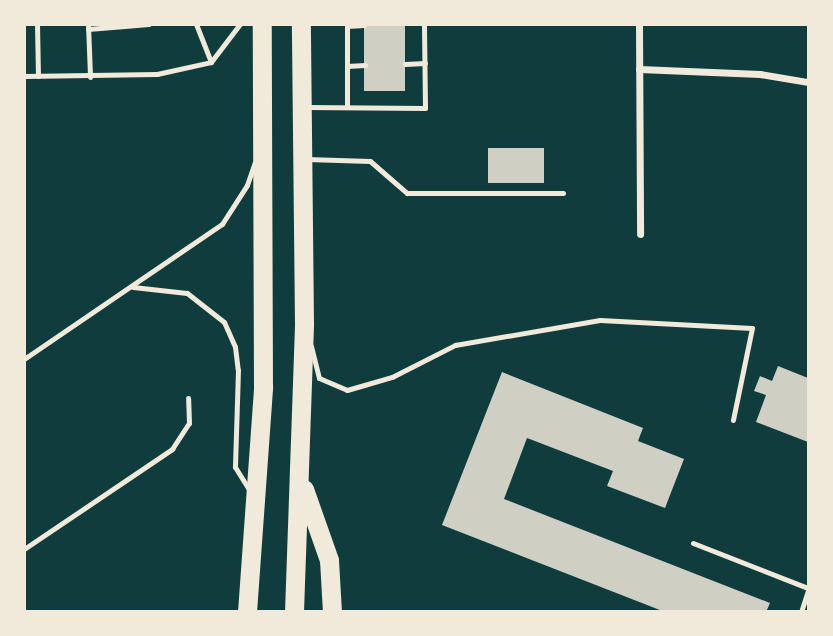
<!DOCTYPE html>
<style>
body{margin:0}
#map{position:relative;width:833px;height:636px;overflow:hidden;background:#0f3d3e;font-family:"DejaVu Sans",sans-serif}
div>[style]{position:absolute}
.building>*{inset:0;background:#cfcfc3;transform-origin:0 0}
.service>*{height:5px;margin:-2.5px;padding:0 2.5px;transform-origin:2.5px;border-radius:2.5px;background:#f1e9da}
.minor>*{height:7px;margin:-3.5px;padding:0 3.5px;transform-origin:3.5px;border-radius:3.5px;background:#f1e9da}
.trunk>*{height:19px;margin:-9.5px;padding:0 9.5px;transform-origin:9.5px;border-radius:9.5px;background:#f1e9da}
span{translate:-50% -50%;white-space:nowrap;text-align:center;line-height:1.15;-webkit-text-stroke:5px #f1e9da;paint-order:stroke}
.frame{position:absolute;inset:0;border:26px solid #f1e9da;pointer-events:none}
</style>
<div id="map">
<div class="building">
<i style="left:364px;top:24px;width:41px;height:67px"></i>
<i style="left:544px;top:148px;width:35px;height:56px;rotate:90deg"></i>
<i style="clip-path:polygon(778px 366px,808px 378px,808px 442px,756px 422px,766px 395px,754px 391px,760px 376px,772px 381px)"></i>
<i style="clip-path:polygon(502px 372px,643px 428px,638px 441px,684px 459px,665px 508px,607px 486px,613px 471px,527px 438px,504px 499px,770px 603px,766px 612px,665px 612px,442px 525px)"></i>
</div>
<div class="service">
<i style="left:37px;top:24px;width:52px;rotate:88.9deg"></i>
<i style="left:88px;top:24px;width:53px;rotate:87.8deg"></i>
<i style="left:196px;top:24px;width:41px;rotate:68.5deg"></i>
<i style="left:347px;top:26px;width:17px;rotate:-3deg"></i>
<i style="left:88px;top:29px;width:61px;rotate:-4.7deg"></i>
<i style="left:405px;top:64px;width:20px;rotate:-3deg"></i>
<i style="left:347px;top:66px;width:18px;rotate:-3deg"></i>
<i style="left:24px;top:76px;width:133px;rotate:-0.9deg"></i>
<i style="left:157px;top:74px;width:55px;rotate:-12.5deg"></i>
<i style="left:211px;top:62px;width:48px;rotate:-52.7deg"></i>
<i style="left:306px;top:107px;width:119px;rotate:0.5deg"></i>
<i style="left:425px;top:108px;width:84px;rotate:-90.7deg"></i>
<i style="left:347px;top:107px;width:83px;rotate:-90deg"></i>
<i style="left:306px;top:159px;width:64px;rotate:1.8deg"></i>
<i style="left:370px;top:161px;width:49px;rotate:40.9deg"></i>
<i style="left:407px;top:193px;width:156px"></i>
<i style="left:133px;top:287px;width:54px;rotate:6.3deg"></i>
<i style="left:187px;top:293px;width:47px;rotate:38.1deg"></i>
<i style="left:224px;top:322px;width:27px;rotate:66deg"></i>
<i style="left:235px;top:347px;width:23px;rotate:83deg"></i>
<i style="left:238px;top:370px;width:97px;rotate:91.8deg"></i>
<i style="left:235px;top:467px;width:28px;rotate:58deg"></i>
<i style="left:311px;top:346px;width:33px;rotate:76deg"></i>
<i style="left:319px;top:378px;width:30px;rotate:23deg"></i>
<i style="left:347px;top:390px;width:47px;rotate:-16.1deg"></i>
<i style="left:392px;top:377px;width:71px;rotate:-26.9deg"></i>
<i style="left:455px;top:345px;width:147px;rotate:-9.8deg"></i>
<i style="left:600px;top:320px;width:152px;rotate:3deg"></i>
<i style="left:752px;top:328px;width:94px;rotate:101.7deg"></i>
<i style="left:24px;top:359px;width:240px;rotate:-34.3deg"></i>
<i style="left:222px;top:224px;width:46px;rotate:-57.3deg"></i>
<i style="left:247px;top:185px;width:24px;rotate:-71deg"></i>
<i style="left:693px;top:543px;width:123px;rotate:21.4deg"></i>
<i style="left:24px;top:549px;width:179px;rotate:-34deg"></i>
<i style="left:172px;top:449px;width:31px;rotate:-57deg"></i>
<i style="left:189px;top:423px;width:25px;rotate:-92deg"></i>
<i style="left:801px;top:612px;width:22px;rotate:-72deg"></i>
</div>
<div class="minor">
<i style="left:639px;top:24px;width:210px;rotate:89.7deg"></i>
<i style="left:639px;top:69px;width:121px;rotate:2.4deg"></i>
<i style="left:760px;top:74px;width:49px;rotate:9.5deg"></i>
</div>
<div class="trunk">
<i style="left:304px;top:489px;width:75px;rotate:70.6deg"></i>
<i style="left:329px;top:560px;width:52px;rotate:86.7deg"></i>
<i style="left:247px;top:612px;width:226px;rotate:-85.9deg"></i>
<i style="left:263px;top:387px;width:363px;rotate:-90.2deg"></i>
<i style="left:294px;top:612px;width:289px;rotate:-88deg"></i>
<i style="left:304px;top:323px;width:299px;rotate:-90.6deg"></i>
</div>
<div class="frame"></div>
</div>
